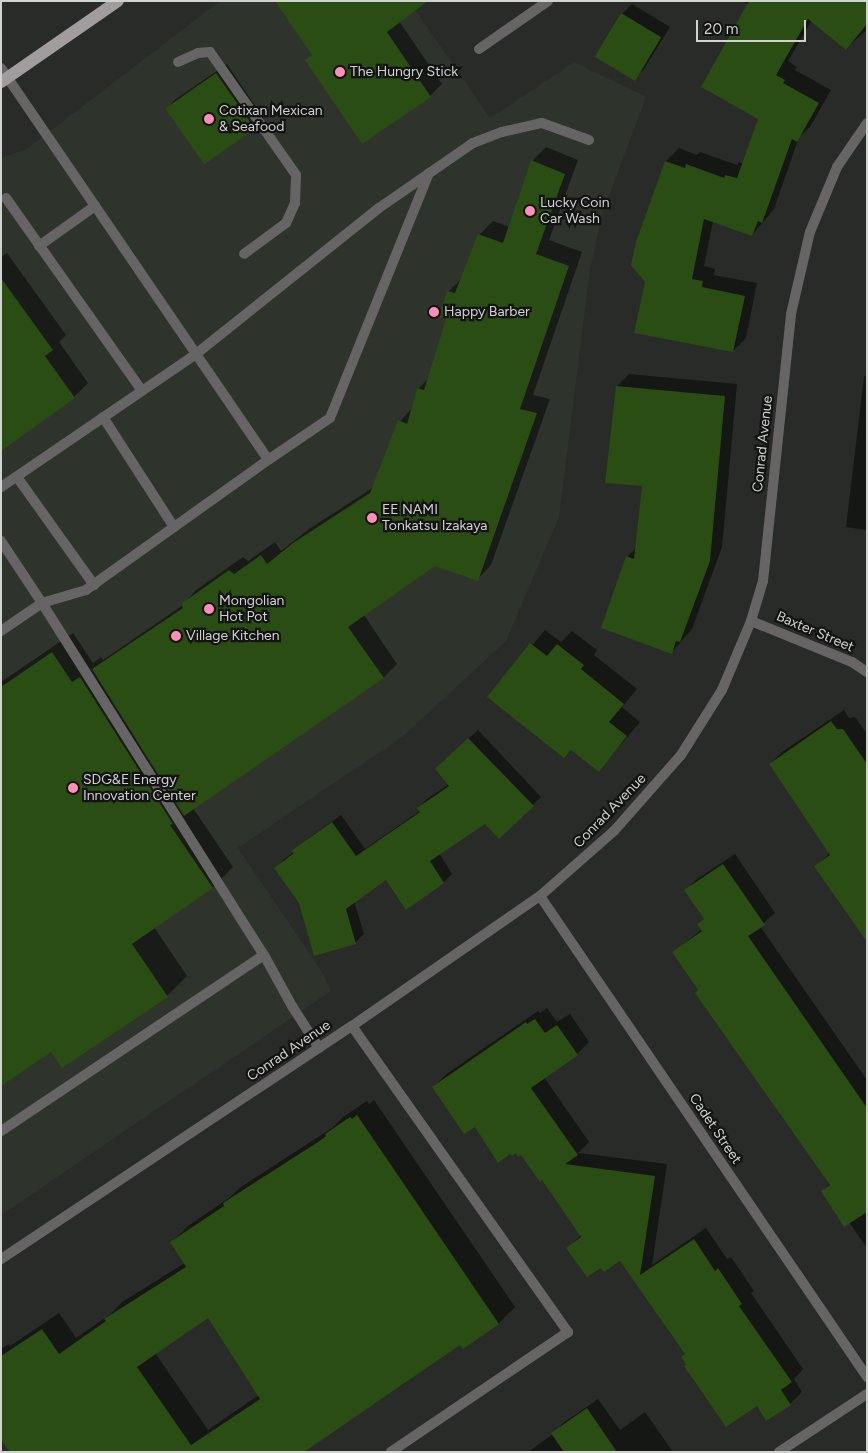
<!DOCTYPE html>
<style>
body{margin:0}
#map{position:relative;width:868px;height:1453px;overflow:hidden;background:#292b28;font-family:Figtree,sans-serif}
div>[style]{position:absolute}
.built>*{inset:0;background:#2e342c}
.shadow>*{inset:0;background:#0007}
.building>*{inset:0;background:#294d12;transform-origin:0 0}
.service>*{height:10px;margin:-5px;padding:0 5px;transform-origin:5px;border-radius:5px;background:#666465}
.minor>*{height:10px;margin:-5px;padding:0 5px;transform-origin:5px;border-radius:5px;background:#666465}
.primary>*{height:12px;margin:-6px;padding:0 6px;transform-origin:6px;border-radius:6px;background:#a19d9e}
.dots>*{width:14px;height:14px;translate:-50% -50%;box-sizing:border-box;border:2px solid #121312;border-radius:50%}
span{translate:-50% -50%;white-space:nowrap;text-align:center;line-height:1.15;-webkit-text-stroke:4.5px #121312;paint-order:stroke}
.poi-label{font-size:14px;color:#d0d2d0}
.left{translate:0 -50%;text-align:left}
.street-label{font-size:14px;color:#d0d2d0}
.frame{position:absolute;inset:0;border:2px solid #d0d2d0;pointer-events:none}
.scale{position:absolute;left:696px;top:20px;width:110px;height:22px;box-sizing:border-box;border:2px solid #d0d2d0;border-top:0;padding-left:6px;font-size:15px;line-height:18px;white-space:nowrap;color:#d0d2d0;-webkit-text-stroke:4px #121312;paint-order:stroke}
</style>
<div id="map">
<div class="built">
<i style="clip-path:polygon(220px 1px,409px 1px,490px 118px,574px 62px,646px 97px,602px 214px,590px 270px,559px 517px,506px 641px,402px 737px,238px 848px,322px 972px,331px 991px,1px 1215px,1px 158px,27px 149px)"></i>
</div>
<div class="shadow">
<i style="clip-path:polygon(743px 1px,867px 1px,867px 30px,846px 48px,812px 20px,788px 61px,797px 67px,795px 70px,831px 90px,810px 127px,799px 137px,774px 209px,752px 235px,713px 221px,704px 266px,715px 269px,714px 275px,757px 283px,746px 338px,733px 351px,646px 281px,637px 242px,666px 161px,679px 148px,697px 155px,700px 152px,737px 165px,739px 162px,743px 164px,759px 119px,749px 5px)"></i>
<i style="clip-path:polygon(632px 4px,670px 27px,644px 69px,634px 79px,622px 14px)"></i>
<i style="clip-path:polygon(399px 21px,442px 84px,430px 96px,313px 54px)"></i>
<i style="clip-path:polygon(227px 64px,264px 119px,254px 128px,166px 109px,176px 99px)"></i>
<i style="clip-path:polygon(546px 147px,578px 160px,549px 240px,582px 252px,533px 395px,550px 399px,491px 565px,478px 579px,435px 564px,364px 615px,397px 664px,383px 678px,193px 808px,233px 867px,213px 887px,154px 927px,187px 976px,167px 996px,51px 1050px,1px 1084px,1px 682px,73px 633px,93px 663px,101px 657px,103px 660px,183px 605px,196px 590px,243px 557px,248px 561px,275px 542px,281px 551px,309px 529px,374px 487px,400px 421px,413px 407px,418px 389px,430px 377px,447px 319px,449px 291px,463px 277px,479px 235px,493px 221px,510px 227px,532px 161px)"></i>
<i style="clip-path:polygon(7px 253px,66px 335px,59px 342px,88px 383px,74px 397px,1px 449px,1px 257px)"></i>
<i style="clip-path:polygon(629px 374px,737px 384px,722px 547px,692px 629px,671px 653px,627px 557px,636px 548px,643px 485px,617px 386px)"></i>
<i style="clip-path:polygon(867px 374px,867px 530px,846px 527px,864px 377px)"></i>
<i style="clip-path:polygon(545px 630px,561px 642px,572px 631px,597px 650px,594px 655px,637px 689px,622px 707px,640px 722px,599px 770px,572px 749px,564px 757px,489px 697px)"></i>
<i style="clip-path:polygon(844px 710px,849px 718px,855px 717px,867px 734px,867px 917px,816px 866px,830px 853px,770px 764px,782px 752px)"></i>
<i style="clip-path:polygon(478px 730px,541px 797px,533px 805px,485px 822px,439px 853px,452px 874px,444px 882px,406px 908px,386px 879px,354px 901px,364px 934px,355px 943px,300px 903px,276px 868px,284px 859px,294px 852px,302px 843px,341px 815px,365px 849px,420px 811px,418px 808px,427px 799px,449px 784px,445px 761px)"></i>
<i style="clip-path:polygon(735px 854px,775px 913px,760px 926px,867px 1080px,867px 1248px,849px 1222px,822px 1191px,831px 1183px,674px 952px,702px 929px,699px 924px,705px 918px,686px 890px,697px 879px)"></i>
<i style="clip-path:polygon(547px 1008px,557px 1022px,570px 1014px,589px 1042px,577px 1054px,544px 1077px,589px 1142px,578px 1153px,667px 1164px,652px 1265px,706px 1228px,727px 1259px,731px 1257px,754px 1291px,751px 1293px,803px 1369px,794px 1379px,802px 1392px,790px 1404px,766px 1419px,757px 1405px,688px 1364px,686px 1354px,620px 1259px,568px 1248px,581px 1235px,542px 1178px,522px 1153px,475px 1126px,433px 1088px,445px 1075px,538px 1011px,540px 1013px)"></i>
<i style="clip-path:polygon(evenodd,374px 1100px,515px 1307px,498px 1324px,461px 1344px,302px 1452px,1px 1437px,1px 1349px,9px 1344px,10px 1346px,59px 1313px,76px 1338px,111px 1314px,122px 1302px,185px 1263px,171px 1243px,188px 1226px,229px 1198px,241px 1187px,332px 1128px,343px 1117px,367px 1101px,369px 1104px,374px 1100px,209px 1316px,259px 1395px,208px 1430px,155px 1353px,209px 1316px)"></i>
<i style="clip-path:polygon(598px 1399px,620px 1430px,645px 1412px,673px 1452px,528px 1452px,553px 1434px,563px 1423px)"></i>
</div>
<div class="building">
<i style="clip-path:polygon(275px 1px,428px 1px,387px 32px,431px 97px,362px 144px,305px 60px,312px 55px)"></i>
<i style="clip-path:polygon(749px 1px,867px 1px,867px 24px,846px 50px,808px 19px,776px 75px,785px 80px,783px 83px,819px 103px,797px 142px,792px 139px,762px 223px,758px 221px,752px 236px,704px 219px,692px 279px,703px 281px,702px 287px,745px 296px,733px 352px,634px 333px,645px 282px,631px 265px,636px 242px,665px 161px,685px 168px,686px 164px,724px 178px,725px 175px,737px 178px,758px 119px,701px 87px)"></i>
<i style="left:621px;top:13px;width:47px;height:51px;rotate:31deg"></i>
<i style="left:216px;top:73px;width:68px;height:62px;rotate:55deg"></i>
<i style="clip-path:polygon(531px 160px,565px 174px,536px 254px,569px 266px,520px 409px,537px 413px,478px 581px,435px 566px,348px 627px,384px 678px,184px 816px,92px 669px,183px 608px,181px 604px,229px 570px,234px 574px,261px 555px,267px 564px,293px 543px,370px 493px,398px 420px,407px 424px,417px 388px,424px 390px,446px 319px,439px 317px,447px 291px,455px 293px,478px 234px,503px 243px)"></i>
<i style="clip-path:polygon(1px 278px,53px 350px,45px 356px,75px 398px,1px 451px)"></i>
<i style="clip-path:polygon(616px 386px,725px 396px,710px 561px,680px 642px,676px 641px,672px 654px,601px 628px,626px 556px,634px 559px,642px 486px,605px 483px)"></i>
<i style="clip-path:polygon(530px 643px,547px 656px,557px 644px,584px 665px,581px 669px,624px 704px,609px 722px,627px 736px,599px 772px,571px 750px,564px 758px,487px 697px)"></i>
<i style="clip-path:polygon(52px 652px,72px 682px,80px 677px,173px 824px,170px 825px,213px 888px,132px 944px,168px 997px,62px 1068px,51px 1052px,1px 1086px,1px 687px)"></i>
<i style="clip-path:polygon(831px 721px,837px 729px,843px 729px,867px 764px,867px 942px,814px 866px,830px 855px,769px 764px)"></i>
<i style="clip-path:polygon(468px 738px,534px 806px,499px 839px,485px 824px,430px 861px,444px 883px,406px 910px,386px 880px,346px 909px,356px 944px,314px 956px,299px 903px,274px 868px,294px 853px,291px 851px,332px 822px,356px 856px,420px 812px,417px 808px,449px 786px,435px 769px)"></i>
<i style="clip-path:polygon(723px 864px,765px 925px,748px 936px,867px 1108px,867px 1212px,844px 1227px,821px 1191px,830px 1185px,695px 993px,698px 990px,672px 952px,702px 931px,697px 924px,704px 919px,684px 890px)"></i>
<i style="clip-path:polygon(535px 1019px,545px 1033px,557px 1025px,578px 1055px,531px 1088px,578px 1155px,565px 1164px,655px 1176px,640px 1275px,694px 1239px,715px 1271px,718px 1268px,742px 1304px,739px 1306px,792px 1382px,781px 1390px,791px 1405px,766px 1421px,757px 1406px,726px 1427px,684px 1366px,686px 1365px,681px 1357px,685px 1354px,620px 1261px,604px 1272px,601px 1268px,587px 1277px,566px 1248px,581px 1237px,542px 1180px,540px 1182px,521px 1155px,518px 1157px,516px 1153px,512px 1156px,510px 1154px,498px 1163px,475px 1127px,464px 1134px,432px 1087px,526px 1022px,527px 1024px)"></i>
<i style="clip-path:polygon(evenodd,357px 1115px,499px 1324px,463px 1349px,460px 1345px,304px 1452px,10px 1452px,1px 1440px,1px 1356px,42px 1329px,59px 1354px,106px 1321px,104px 1319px,186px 1267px,170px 1242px,224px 1206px,223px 1203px,318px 1142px,326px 1136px,325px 1134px,350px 1117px,352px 1119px,357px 1115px,208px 1318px,260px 1399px,191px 1445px,137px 1367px,208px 1318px)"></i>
<i style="clip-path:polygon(587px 1408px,617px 1452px,564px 1452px,551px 1433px)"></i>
</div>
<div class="service">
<i style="left:479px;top:49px;width:84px;rotate:-34.8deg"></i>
<i style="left:178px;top:62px;width:22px;rotate:-24deg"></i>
<i style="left:198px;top:53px;width:12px;rotate:-5deg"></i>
<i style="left:210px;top:52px;width:150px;rotate:55deg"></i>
<i style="left:296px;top:175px;width:28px;rotate:92deg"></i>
<i style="left:295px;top:203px;width:22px;rotate:114deg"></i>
<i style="left:286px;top:223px;width:52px;rotate:143.6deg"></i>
<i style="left:1px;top:68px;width:474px;rotate:55.7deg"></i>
<i style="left:268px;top:460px;width:224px;rotate:144.5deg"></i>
<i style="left:86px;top:590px;width:46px;rotate:163.5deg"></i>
<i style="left:42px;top:603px;width:416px;rotate:57.8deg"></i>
<i style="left:264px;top:955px;width:58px;rotate:61.2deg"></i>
<i style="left:292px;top:1006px;width:50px;rotate:57.3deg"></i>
<i style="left:6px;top:198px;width:236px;rotate:54.8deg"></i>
<i style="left:39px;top:246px;width:69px;rotate:-35.5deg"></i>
<i style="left:103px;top:417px;width:131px;rotate:57.2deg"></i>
<i style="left:268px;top:460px;width:75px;rotate:-34.1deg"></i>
<i style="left:330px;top:418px;width:264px;rotate:-68deg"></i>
<i style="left:17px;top:477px;width:133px;rotate:54.5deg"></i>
<i style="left:1px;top:487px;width:236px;rotate:-34.3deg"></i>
<i style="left:196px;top:354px;width:234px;rotate:-38.6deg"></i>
<i style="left:379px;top:208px;width:114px;rotate:-34.7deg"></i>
<i style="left:473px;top:143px;width:31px;rotate:-21deg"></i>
<i style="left:502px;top:132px;width:41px;rotate:-12.7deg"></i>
<i style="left:542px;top:123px;width:50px;rotate:19.9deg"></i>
<i style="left:1px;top:541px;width:74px;rotate:56.5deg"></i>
<i style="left:42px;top:603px;width:50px;rotate:145.7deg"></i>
<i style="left:352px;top:1026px;width:375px;rotate:54.8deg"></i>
<i style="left:568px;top:1332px;width:214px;rotate:145.9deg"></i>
<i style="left:1px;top:1131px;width:316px;rotate:-33.8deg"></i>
</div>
<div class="minor">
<i style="left:751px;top:621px;width:109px;rotate:22.1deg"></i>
<i style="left:852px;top:662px;width:18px;rotate:34deg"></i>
<i style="left:540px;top:896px;width:582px;rotate:55.79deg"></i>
<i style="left:1px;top:1259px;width:421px;rotate:-33.6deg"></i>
<i style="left:352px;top:1026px;width:229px;rotate:-34.7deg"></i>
<i style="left:540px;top:896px;width:98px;rotate:-41.3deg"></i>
<i style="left:614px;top:831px;width:101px;rotate:-48.6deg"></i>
<i style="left:681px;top:755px;width:77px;rotate:-57.8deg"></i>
<i style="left:722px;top:690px;width:75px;rotate:-67.2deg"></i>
<i style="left:751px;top:621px;width:42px;rotate:-73.3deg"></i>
<i style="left:763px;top:581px;width:268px;rotate:-84deg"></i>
<i style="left:791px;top:314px;width:84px;rotate:-77deg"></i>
<i style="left:810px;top:232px;width:70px;rotate:-67.4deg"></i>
<i style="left:837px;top:167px;width:53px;rotate:-55.7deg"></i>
<i style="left:779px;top:1452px;width:105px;rotate:-33.4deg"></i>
</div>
<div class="primary">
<i style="left:1px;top:82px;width:142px;rotate:-34.7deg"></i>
</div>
<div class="dots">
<i style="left:340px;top:72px;background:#ff8eb9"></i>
<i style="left:209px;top:119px;background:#ff8eb9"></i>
<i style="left:530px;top:211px;background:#ff8eb9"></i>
<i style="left:434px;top:312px;background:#ff8eb9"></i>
<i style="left:372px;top:518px;background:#ff8eb9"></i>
<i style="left:209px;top:609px;background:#ff8eb9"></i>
<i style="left:176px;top:636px;background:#ff8eb9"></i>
<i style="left:73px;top:788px;background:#ff8eb9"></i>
</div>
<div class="poi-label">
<span class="left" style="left:350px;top:72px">The Hungry Stick</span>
<span class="left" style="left:219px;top:119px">Cotixan Mexican<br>&amp; Seafood</span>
<span class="left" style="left:540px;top:211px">Lucky Coin<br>Car Wash</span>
<span class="left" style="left:444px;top:312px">Happy Barber</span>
<span class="left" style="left:382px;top:518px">EE NAMI<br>Tonkatsu Izakaya</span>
<span class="left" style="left:219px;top:609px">Mongolian<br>Hot Pot</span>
<span class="left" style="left:186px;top:636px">Village Kitchen</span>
<span class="left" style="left:83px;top:788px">SDG&amp;E Energy<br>Innovation Center</span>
</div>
<div class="street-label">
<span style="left:763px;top:444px;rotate:-84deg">Conrad Avenue</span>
<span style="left:815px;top:632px;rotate:23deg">Baxter Street</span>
<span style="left:610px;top:811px;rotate:-46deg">Conrad Avenue</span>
<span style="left:289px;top:1051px;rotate:-34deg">Conrad Avenue</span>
<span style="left:715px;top:1129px;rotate:56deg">Cadet Street</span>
</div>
<div class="frame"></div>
<div class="scale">20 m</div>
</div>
